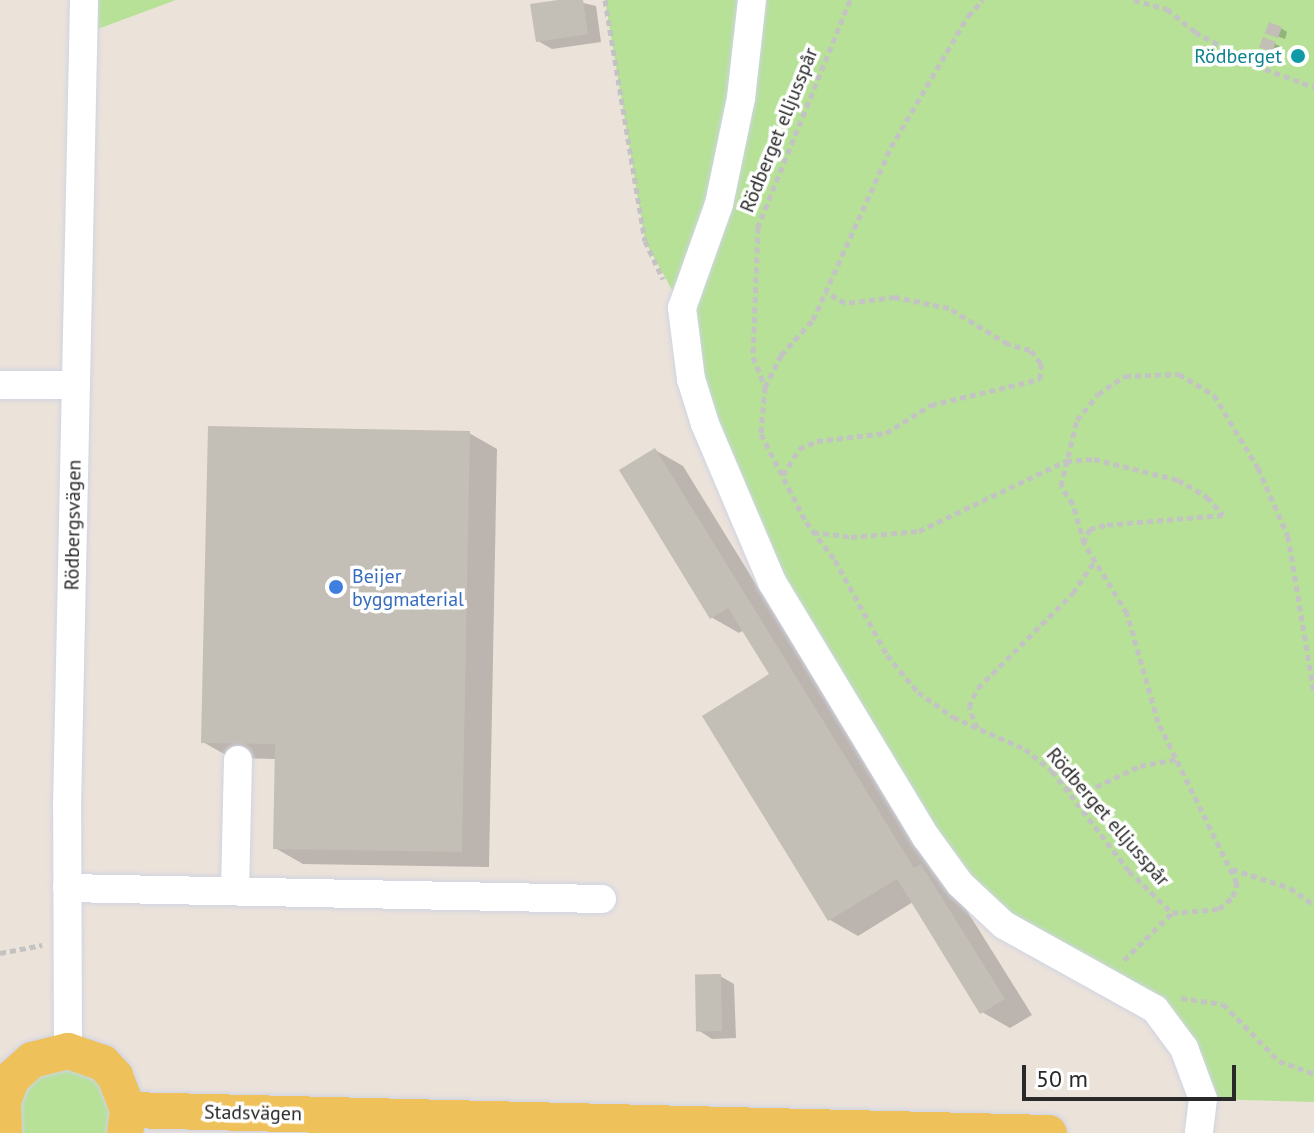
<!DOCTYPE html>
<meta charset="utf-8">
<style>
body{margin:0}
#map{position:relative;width:1314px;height:1133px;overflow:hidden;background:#ebe2da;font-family:"PT Sans",sans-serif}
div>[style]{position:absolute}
.green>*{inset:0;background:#b6e197}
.shadow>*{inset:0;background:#0003}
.building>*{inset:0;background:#c3beb6;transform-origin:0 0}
.path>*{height:5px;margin-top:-2.5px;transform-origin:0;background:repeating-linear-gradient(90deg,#c3c3c3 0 6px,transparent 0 10px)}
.roads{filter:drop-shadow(0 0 2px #cfd4e2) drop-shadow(0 0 2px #cfd4e2)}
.minor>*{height:28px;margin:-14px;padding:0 14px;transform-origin:14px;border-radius:14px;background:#fff}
.major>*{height:36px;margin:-18px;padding:0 18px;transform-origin:18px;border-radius:18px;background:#efc15b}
.dots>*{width:22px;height:22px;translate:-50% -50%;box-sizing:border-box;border:4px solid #fff;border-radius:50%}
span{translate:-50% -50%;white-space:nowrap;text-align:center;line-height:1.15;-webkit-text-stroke:7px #fff;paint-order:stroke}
.culture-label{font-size:20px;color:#0d838f}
.right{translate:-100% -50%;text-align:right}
.street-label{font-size:20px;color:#292929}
.shop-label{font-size:20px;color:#366cbe}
.left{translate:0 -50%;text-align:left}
.scale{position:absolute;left:1022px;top:1065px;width:214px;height:36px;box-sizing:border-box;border:4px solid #292929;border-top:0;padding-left:10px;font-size:24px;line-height:28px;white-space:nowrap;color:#292929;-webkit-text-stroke:6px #fff;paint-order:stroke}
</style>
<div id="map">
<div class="green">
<i style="clip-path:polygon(84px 0,176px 0,84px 34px)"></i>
<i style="clip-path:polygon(605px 0,1314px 0,1314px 1102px,1203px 1099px,1155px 1009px,983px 908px,745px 523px,682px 308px,645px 241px)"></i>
<i style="clip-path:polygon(82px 1067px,108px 1088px,112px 1133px,16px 1133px,15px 1101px,34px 1074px)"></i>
</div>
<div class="shadow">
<i style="clip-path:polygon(571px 0,596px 6px,601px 42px,552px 49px,538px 41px)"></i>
<i style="clip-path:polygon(1281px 28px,1287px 32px,1285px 39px,1274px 35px)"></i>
<i style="clip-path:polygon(1275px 44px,1282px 47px,1279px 54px,1262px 47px)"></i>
<i style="clip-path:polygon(469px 433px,497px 449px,489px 867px,303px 864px,275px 848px,277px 759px,231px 758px,203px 742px)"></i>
<i style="clip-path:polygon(655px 450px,683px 466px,934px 873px,949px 882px,1032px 1015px,1010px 1028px,982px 1012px,913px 902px,858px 936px,830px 920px,705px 716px,772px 675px,744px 630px,739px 633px,711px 617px)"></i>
<i style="clip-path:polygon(720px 976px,734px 984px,736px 1038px,712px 1039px,698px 1030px)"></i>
</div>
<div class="building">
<i style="clip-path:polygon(558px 0,583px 0,588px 34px,536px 42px,530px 4px)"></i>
<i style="left:1269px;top:22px;width:14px;height:12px;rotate:21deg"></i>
<i style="left:1263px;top:37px;width:14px;height:11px;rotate:21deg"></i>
<i style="clip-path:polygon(208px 426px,470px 431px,462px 852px,273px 849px,275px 744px,201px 743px)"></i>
<i style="clip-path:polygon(655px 448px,914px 868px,921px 864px,1005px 999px,980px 1014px,897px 879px,828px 921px,702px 716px,769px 674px,728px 608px,710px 619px,619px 470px)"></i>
<i style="left:721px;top:974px;width:57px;height:26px;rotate:89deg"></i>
</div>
<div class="path">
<i style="left:605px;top:0;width:244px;rotate:80.6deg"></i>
<i style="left:645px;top:241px;width:42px;rotate:64.7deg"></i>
<i style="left:850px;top:0;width:245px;rotate:112.1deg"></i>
<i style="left:758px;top:227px;width:130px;rotate:92.2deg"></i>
<i style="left:753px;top:357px;width:32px;rotate:68deg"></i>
<i style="left:765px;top:387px;width:47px;rotate:94.9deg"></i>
<i style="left:761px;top:434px;width:99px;rotate:62.9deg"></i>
<i style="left:806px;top:522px;width:48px;rotate:52.7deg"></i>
<i style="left:835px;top:560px;width:108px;rotate:61.3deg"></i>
<i style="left:887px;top:655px;width:48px;rotate:50deg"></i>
<i style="left:918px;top:692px;width:43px;rotate:35.5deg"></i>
<i style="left:953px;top:717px;width:79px;rotate:24deg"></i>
<i style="left:1025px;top:749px;width:35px;rotate:39deg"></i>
<i style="left:1052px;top:771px;width:126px;rotate:52.4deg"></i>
<i style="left:1129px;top:871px;width:60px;rotate:44.3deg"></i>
<i style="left:1172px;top:913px;width:47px;rotate:-4.9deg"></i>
<i style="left:1219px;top:909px;width:18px;rotate:-41deg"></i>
<i style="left:1233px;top:897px;width:15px;rotate:-74deg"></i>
<i style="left:1237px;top:883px;width:179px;rotate:-116.1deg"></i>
<i style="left:1158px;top:722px;width:113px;rotate:-105.9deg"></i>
<i style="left:1127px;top:613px;width:82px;rotate:-121.6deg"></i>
<i style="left:1084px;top:543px;width:41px;rotate:-105.8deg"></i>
<i style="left:1073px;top:504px;width:22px;rotate:-124deg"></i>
<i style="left:1061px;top:486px;width:68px;rotate:-76.4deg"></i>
<i style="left:1077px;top:420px;width:33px;rotate:-51deg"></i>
<i style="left:1098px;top:394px;width:32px;rotate:-34deg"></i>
<i style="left:1125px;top:376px;width:54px;rotate:-2.1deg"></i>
<i style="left:1179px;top:374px;width:41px;rotate:31deg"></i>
<i style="left:1214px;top:395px;width:85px;rotate:58.9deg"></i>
<i style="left:1258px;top:468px;width:74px;rotate:66.2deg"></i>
<i style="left:1288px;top:536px;width:159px;rotate:80.6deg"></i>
<i style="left:1134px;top:0;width:34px;rotate:15deg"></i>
<i style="left:1167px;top:9px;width:36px;rotate:39deg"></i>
<i style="left:1195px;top:32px;width:79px;rotate:27.9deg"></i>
<i style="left:1265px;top:69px;width:52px;rotate:20.2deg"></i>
<i style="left:765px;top:387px;width:36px;rotate:-63deg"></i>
<i style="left:781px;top:355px;width:47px;rotate:-47.6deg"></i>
<i style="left:813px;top:320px;width:190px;rotate:-65.7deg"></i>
<i style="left:891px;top:147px;width:152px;rotate:-59.6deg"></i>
<i style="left:968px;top:16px;width:22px;rotate:-47deg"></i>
<i style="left:783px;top:475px;width:31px;rotate:-58deg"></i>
<i style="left:799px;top:449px;width:20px;rotate:-24deg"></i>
<i style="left:817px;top:441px;width:69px;rotate:-6.6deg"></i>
<i style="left:886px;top:433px;width:53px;rotate:-31.9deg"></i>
<i style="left:931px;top:405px;width:112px;rotate:-13.4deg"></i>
<i style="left:1040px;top:379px;width:16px;rotate:-86deg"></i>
<i style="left:1041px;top:363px;width:17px;rotate:-130deg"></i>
<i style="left:1030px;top:350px;width:23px;rotate:-165deg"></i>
<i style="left:1008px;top:344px;width:69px;rotate:-148.6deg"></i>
<i style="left:949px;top:308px;width:55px;rotate:-168.5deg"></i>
<i style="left:895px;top:297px;width:50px;rotate:173.2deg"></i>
<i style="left:845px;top:303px;width:22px;rotate:-150deg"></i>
<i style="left:813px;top:532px;width:38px;rotate:7deg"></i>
<i style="left:851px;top:537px;width:68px;rotate:-5deg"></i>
<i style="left:919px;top:531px;width:163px;rotate:-25.5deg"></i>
<i style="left:1066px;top:461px;width:28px;rotate:-4deg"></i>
<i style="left:1094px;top:459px;width:87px;rotate:14deg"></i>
<i style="left:1178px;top:480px;width:34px;rotate:30deg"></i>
<i style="left:1207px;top:497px;width:24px;rotate:48deg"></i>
<i style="left:1223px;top:515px;width:118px;rotate:175.2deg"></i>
<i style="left:1105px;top:525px;width:16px;rotate:165deg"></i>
<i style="left:1090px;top:529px;width:14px;rotate:115deg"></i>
<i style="left:977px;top:728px;width:22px;rotate:-111deg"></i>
<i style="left:969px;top:707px;width:21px;rotate:-65deg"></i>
<i style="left:978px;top:688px;width:134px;rotate:-45deg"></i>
<i style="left:1073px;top:593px;width:37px;rotate:-56deg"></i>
<i style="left:1065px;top:788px;width:22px;rotate:8deg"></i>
<i style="left:1087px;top:791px;width:59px;rotate:-25.3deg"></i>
<i style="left:1140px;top:766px;width:37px;rotate:-11deg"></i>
<i style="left:1232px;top:869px;width:61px;rotate:18.1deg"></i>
<i style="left:1290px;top:888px;width:29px;rotate:35deg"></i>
<i style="left:0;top:953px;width:43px;rotate:-10.8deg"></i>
<i style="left:1124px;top:960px;width:67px;rotate:-44.4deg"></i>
<i style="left:1181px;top:998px;width:42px;rotate:8.1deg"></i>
<i style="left:1223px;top:1004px;width:80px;rotate:45.5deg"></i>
<i style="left:1279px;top:1061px;width:37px;rotate:20deg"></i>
</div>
<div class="roads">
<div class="minor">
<i style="left:752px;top:0;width:99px;rotate:96.4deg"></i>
<i style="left:741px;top:98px;width:108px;rotate:101.7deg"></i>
<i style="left:719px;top:204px;width:110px;rotate:109.6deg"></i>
<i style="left:682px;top:308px;width:72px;rotate:82.8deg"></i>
<i style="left:691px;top:379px;width:47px;rotate:72.7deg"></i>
<i style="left:705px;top:424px;width:172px;rotate:67deg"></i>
<i style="left:772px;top:582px;width:298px;rotate:58.9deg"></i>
<i style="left:926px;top:837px;width:58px;rotate:54.1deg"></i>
<i style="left:960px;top:884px;width:60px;rotate:43deg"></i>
<i style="left:1004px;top:925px;width:173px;rotate:29.1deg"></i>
<i style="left:1155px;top:1009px;width:49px;rotate:53.4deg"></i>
<i style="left:1184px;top:1048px;width:54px;rotate:69.6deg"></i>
<i style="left:1203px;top:1099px;width:34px;rotate:97deg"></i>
<i style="left:0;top:385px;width:76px"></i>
<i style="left:67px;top:888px;width:535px;rotate:1.18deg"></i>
<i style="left:235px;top:891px;width:131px;rotate:-88.7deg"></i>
<i style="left:68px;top:1051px;width:244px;rotate:-90.2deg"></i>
<i style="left:67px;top:807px;width:807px;rotate:-88.79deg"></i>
</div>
<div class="major">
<i style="left:128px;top:1110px;width:921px;rotate:1.43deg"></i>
<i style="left:4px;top:1133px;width:32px;rotate:-92deg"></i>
<i style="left:3px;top:1101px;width:25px;rotate:-69deg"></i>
<i style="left:12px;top:1078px;width:27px;rotate:-42deg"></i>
<i style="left:32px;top:1060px;width:37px;rotate:-14deg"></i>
<i style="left:68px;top:1051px;width:37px;rotate:19deg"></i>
<i style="left:103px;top:1063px;width:18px;rotate:47deg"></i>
<i style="left:115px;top:1076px;width:36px;rotate:69deg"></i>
<i style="left:128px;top:1110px;width:23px;rotate:97deg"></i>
</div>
</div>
<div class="dots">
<i style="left:1298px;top:56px;background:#0f9aa8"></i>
<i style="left:336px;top:587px;background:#3f7fe0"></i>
</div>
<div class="culture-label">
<span class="right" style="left:1282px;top:56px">Rödberget</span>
</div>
<div class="street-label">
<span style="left:779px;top:130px;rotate:-68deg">Rödberget elljusspår</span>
<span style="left:73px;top:525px;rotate:-89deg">Rödbergsvägen</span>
<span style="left:1108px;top:817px;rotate:49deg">Rödberget elljusspår</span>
<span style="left:253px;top:1113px;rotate:1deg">Stadsvägen</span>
</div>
<div class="shop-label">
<span class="left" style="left:352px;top:588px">Beijer<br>byggmaterial</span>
</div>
<div class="scale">50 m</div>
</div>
